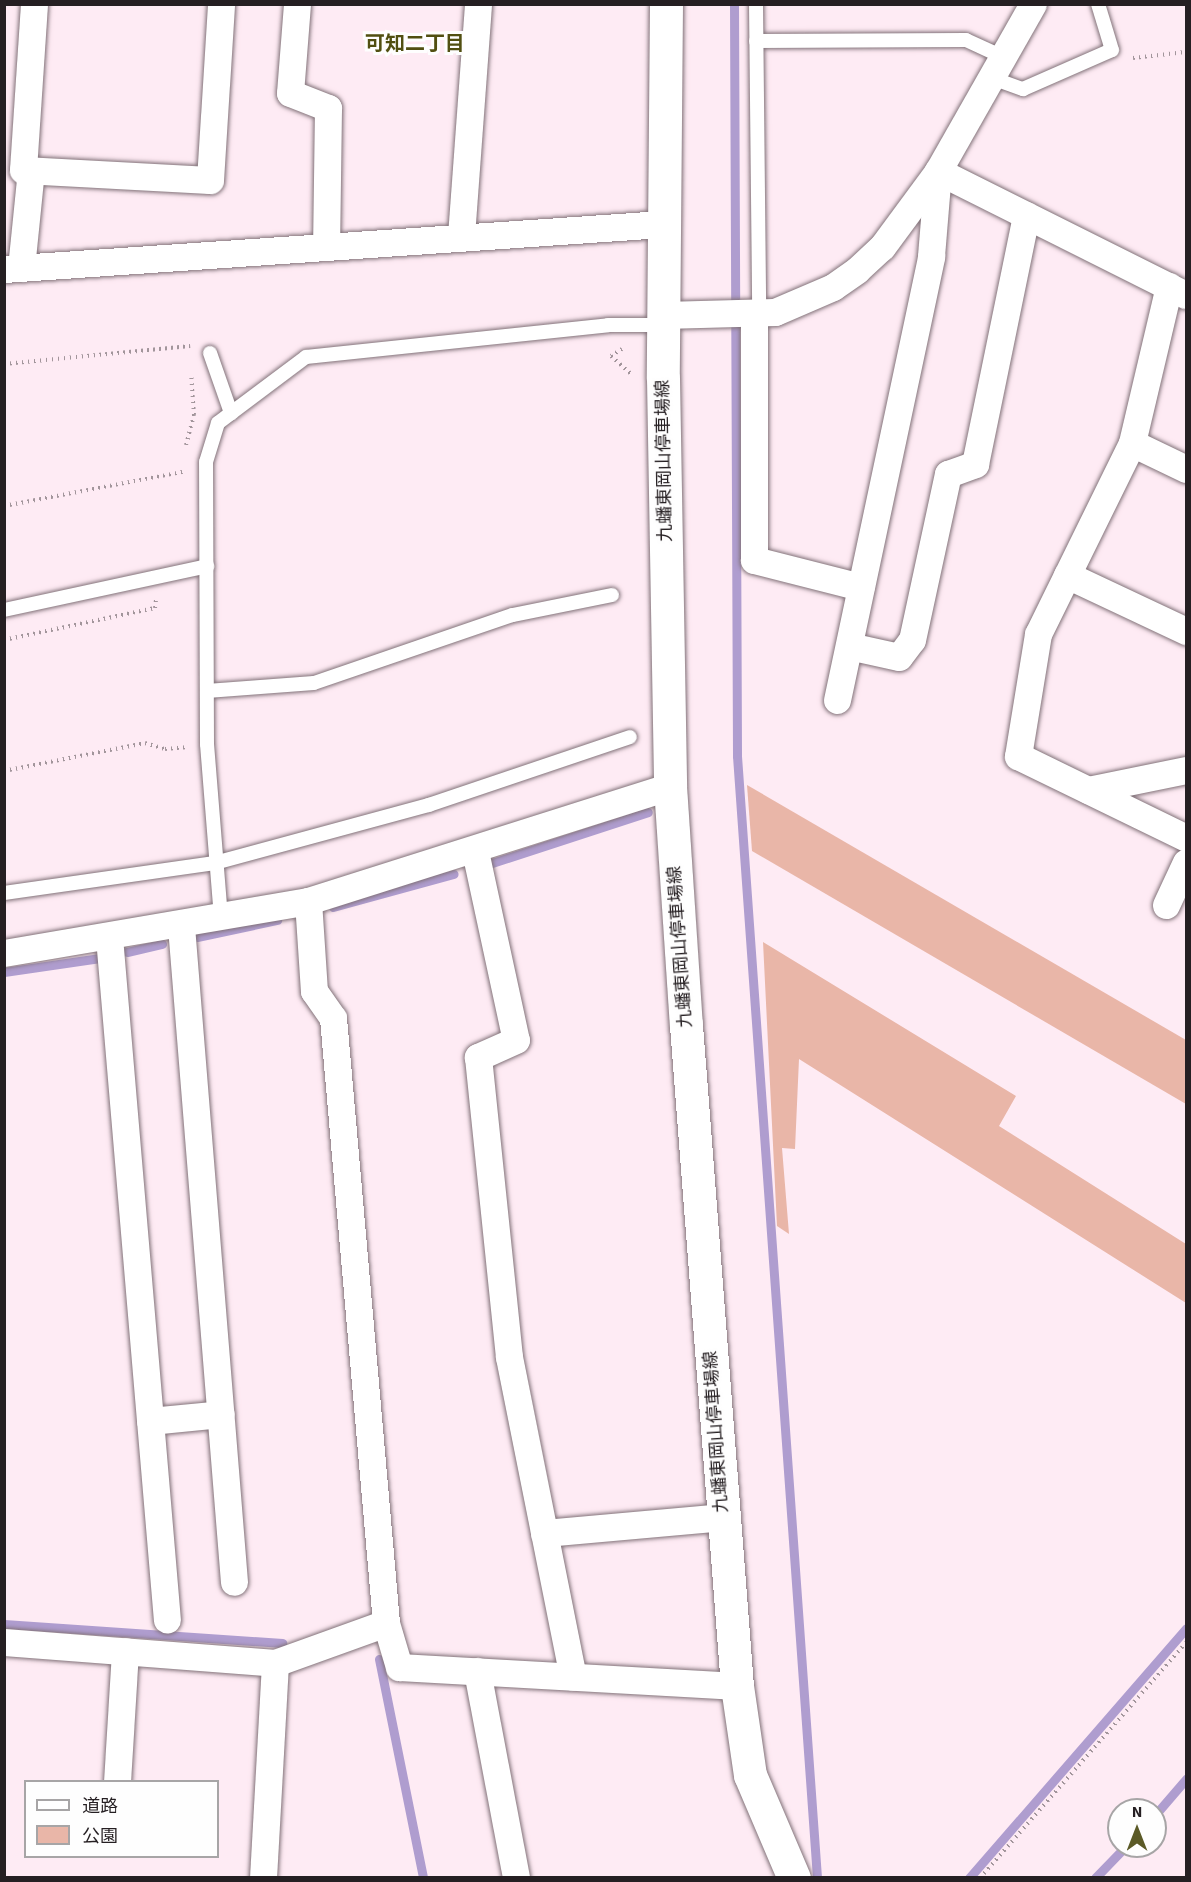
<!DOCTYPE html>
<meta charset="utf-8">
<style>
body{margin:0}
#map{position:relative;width:1191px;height:1882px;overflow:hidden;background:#feebf4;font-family:"Source Sans 3","Noto Sans JP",sans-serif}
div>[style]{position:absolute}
.green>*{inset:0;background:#e9b6a8}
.stream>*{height:9px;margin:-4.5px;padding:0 4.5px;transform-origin:4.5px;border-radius:4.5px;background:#af9dcf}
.path>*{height:4px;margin-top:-2px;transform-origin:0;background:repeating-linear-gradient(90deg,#a2959b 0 1.5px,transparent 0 6px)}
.roads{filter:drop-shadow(0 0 2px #827279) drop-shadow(0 0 2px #827279)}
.lane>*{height:14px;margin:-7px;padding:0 7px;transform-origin:7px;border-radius:7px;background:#fff}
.street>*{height:27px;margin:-13.5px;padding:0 13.5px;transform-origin:13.5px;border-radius:13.5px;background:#fff}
.secondary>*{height:33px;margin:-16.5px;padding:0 16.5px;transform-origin:16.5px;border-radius:16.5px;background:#fff}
span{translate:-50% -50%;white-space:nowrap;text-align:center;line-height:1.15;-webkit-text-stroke:6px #fefefe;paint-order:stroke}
.street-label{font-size:18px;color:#251f22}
.neighbourhood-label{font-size:20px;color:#514f11;font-weight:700}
.frame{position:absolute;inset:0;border:6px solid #251f22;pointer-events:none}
.legend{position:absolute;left:24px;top:1780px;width:195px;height:78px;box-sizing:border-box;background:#fefefe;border:2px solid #a7a5a6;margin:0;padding:8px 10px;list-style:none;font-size:18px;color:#251f22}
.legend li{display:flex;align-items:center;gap:12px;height:30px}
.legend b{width:30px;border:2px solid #a7a5a6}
.north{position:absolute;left:1107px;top:1798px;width:60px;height:60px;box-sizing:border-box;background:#fefefe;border:2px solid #a7a5a6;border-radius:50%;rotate:0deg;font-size:16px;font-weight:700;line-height:24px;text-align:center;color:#251f22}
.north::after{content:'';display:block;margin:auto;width:21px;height:27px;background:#5b5a27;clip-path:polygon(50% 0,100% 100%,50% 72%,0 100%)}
</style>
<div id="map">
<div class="green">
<i style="clip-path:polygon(747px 785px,1186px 1040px,1186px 1104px,752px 851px)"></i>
<i style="clip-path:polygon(763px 942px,1016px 1096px,999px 1126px,1186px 1244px,1186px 1303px,799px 1059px,795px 1149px,782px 1148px,789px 1234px,777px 1226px)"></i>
</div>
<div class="stream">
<i style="left:734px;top:4px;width:752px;rotate:89.77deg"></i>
<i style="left:737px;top:756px;width:1125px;rotate:85.92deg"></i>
<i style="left:489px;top:864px;width:167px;rotate:-18.1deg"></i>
<i style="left:333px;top:907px;width:125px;rotate:-15.3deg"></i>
<i style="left:197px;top:937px;width:82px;rotate:-12deg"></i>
<i style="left:127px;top:952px;width:36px;rotate:-13deg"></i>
<i style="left:4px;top:972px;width:97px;rotate:-8.3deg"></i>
<i style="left:4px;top:1624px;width:279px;rotate:3.9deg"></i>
<i style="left:379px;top:1659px;width:223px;rotate:78.6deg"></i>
<i style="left:1155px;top:1815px;width:48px;rotate:-49.3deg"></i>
<i style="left:969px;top:1878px;width:331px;rotate:-49deg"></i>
<i style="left:1095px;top:1878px;width:45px;rotate:-45.9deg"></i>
</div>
<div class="path">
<i style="left:1133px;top:58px;width:53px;rotate:-6.5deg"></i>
<i style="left:622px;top:349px;width:13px;rotate:148deg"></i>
<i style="left:611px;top:356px;width:27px;rotate:42deg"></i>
<i style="left:4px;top:364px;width:187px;rotate:-5.5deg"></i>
<i style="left:186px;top:445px;width:31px;rotate:-75deg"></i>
<i style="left:194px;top:415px;width:42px;rotate:-94.1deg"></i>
<i style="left:4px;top:506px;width:182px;rotate:-10.8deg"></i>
<i style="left:4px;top:640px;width:154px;rotate:-12deg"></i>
<i style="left:155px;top:608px;width:8px;rotate:-83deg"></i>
<i style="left:4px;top:771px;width:144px;rotate:-11.2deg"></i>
<i style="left:145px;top:743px;width:21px;rotate:17deg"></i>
<i style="left:165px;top:749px;width:21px;rotate:-5deg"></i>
<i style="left:980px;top:1878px;width:313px;rotate:-48.8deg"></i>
</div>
<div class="roads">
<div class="lane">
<i style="left:756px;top:4px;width:310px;rotate:89.4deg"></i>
<i style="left:756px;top:41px;width:210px;rotate:-0.3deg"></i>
<i style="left:966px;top:40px;width:41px;rotate:24.7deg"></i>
<i style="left:992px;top:78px;width:33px;rotate:20deg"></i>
<i style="left:1023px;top:89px;width:97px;rotate:-23.7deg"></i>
<i style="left:1112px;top:50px;width:48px;rotate:-106.9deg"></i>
<i style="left:210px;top:353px;width:64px;rotate:70.7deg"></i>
<i style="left:4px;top:610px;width:208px;rotate:-12.2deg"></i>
<i style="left:207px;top:691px;width:107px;rotate:-4.3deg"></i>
<i style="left:314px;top:683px;width:210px;rotate:-18.9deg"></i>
<i style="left:513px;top:615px;width:101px;rotate:-11.4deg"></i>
<i style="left:4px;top:893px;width:213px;rotate:-8.1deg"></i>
<i style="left:215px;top:863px;width:222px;rotate:-15.2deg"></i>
<i style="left:429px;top:805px;width:212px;rotate:-18.7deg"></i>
<i style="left:221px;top:918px;width:175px;rotate:-94.6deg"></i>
<i style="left:207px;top:744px;width:282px;rotate:-90.2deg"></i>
<i style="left:206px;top:462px;width:41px;rotate:-72.9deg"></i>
<i style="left:218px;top:423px;width:110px;rotate:-36.9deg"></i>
<i style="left:306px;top:357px;width:304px;rotate:-6deg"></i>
<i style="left:608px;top:325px;width:55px"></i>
</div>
<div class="street">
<i style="left:34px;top:4px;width:166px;rotate:93.8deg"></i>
<i style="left:23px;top:170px;width:187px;rotate:3.1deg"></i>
<i style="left:210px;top:180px;width:176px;rotate:-86.4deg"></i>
<i style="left:297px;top:4px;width:89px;rotate:94.5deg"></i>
<i style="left:290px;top:93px;width:41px;rotate:21.5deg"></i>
<i style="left:328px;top:108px;width:138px;rotate:90.8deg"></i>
<i style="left:938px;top:171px;width:277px;rotate:26.6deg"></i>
<i style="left:461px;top:236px;width:233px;rotate:-85.8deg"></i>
<i style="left:21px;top:268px;width:99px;rotate:-84.2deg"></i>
<i style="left:4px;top:269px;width:661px;rotate:-3.91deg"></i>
<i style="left:1169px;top:286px;width:161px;rotate:103.3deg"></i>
<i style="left:1132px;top:443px;width:213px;rotate:116.2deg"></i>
<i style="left:1038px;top:634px;width:124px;rotate:99.3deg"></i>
<i style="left:1018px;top:756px;width:187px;rotate:26deg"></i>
<i style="left:754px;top:314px;width:246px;rotate:90deg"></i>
<i style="left:754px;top:560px;width:110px;rotate:14.2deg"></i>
<i style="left:663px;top:315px;width:112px;rotate:-1.5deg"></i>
<i style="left:775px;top:312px;width:63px;rotate:-23.3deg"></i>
<i style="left:833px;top:287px;width:29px;rotate:-35deg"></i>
<i style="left:857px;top:270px;width:34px;rotate:-43deg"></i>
<i style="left:882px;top:247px;width:94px;rotate:-53.6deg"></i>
<i style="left:938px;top:171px;width:192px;rotate:-60.4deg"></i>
<i style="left:1132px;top:443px;width:60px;rotate:25.7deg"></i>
<i style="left:1067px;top:575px;width:132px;rotate:25.2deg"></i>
<i style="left:849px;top:646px;width:51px;rotate:12.4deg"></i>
<i style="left:899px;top:657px;width:21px;rotate:-53deg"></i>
<i style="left:912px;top:640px;width:170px;rotate:-77.8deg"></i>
<i style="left:948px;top:474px;width:29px;rotate:-20deg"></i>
<i style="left:975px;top:464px;width:254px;rotate:-78.4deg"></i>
<i style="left:837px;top:700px;width:454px;rotate:-78deg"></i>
<i style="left:931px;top:256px;width:85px;rotate:-85.3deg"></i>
<i style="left:1088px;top:790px;width:100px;rotate:-11.5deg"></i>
<i style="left:475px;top:851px;width:193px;rotate:77.8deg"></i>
<i style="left:516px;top:1040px;width:42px;rotate:155.9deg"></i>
<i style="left:478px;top:1057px;width:302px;rotate:84.1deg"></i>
<i style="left:509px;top:1357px;width:326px;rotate:78.7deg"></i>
<i style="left:308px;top:901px;width:90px;rotate:86.2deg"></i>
<i style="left:314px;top:991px;width:33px;rotate:55deg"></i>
<i style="left:333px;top:1018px;width:607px;rotate:84.99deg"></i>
<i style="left:386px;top:1623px;width:46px;rotate:73.5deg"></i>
<i style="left:399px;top:1667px;width:339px;rotate:3.2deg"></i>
<i style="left:1166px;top:905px;width:47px;rotate:-65.1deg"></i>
<i style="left:181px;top:926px;width:658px;rotate:85.38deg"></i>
<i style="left:109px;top:937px;width:685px;rotate:85.15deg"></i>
<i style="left:4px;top:953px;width:308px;rotate:-9.7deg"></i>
<i style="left:308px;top:901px;width:380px;rotate:-17.6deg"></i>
<i style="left:150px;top:1421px;width:71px;rotate:-5.6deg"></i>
<i style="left:544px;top:1533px;width:181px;rotate:-5.1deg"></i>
<i style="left:4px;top:1642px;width:272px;rotate:4.4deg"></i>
<i style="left:275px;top:1663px;width:118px;rotate:-19.8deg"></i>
<i style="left:477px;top:1671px;width:211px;rotate:79.3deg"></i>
<i style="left:117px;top:1782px;width:131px;rotate:-86.5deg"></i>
<i style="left:263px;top:1878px;width:215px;rotate:-86.8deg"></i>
</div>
<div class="secondary">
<i style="left:666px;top:4px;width:374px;rotate:90.5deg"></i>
<i style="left:663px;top:378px;width:408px;rotate:89deg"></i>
<i style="left:670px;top:786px;width:240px;rotate:86.2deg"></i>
<i style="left:686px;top:1025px;width:663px;rotate:85.59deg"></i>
<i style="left:737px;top:1686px;width:90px;rotate:81.7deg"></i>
<i style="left:750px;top:1775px;width:112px;rotate:66.9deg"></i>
</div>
</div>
<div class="street-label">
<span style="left:665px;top:461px;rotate:-91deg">九蟠東岡山停車場線</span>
<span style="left:681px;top:947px;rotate:-94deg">九蟠東岡山停車場線</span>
<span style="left:717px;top:1432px;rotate:-94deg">九蟠東岡山停車場線</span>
</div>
<div class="neighbourhood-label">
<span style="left:415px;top:44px">可知二丁目</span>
</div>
<div class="frame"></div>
<ul class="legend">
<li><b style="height:8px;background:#fff"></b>道路</li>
<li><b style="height:16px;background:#e9b6a8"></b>公園</li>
</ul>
<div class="north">N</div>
</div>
